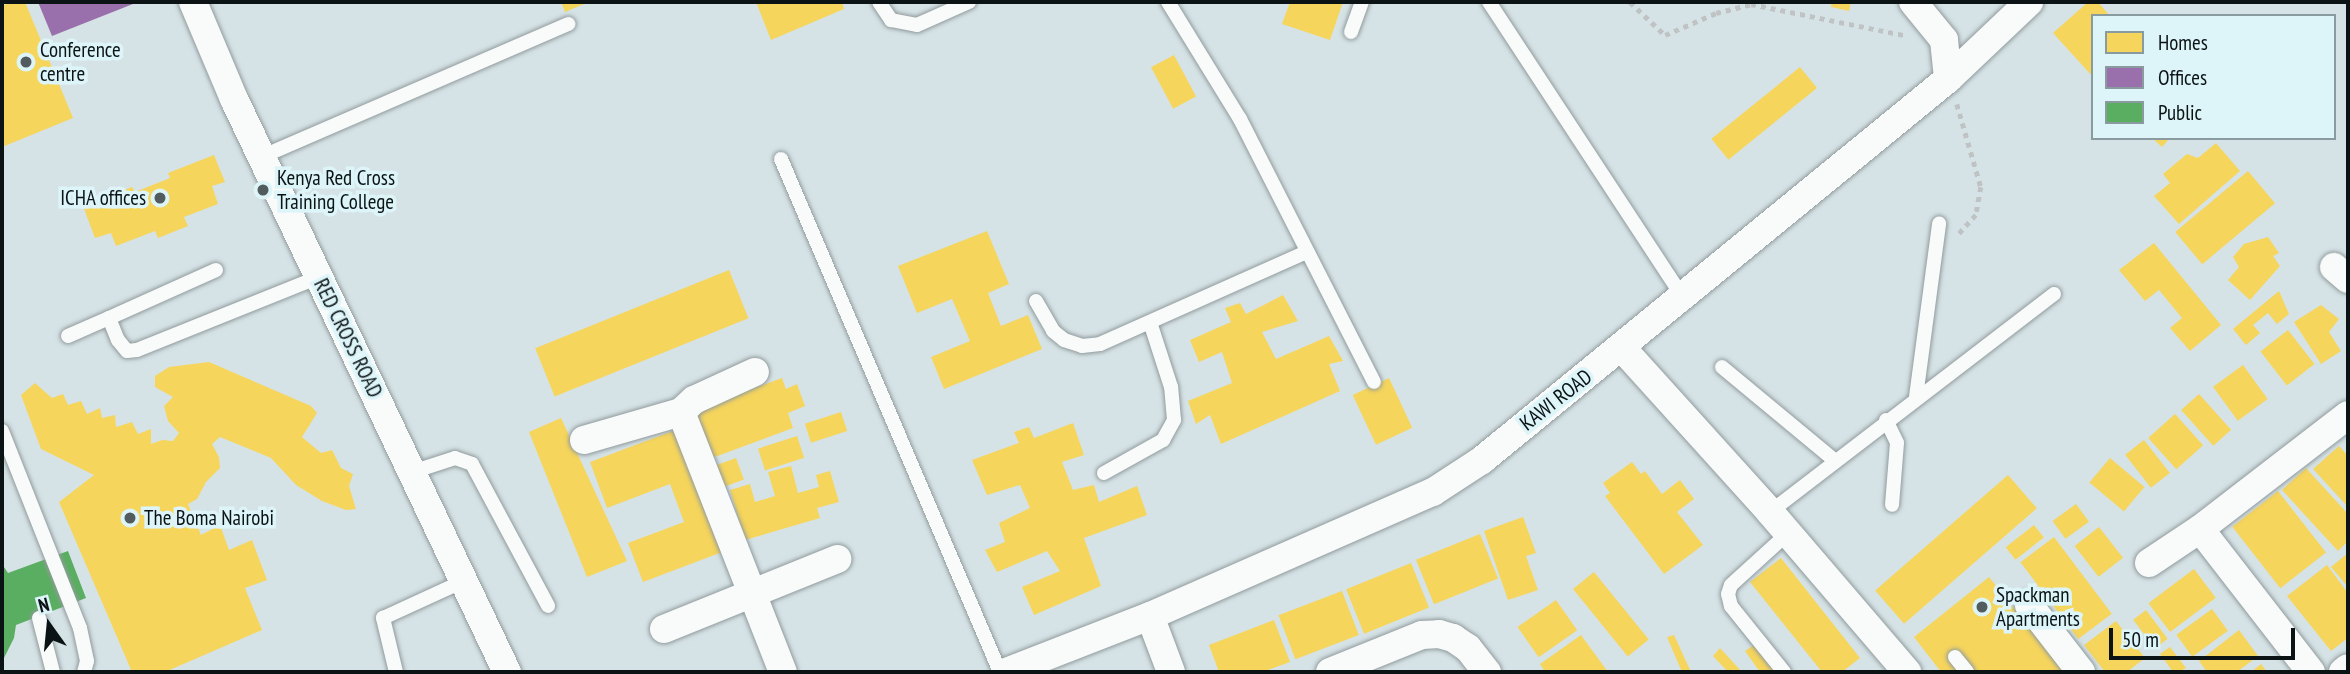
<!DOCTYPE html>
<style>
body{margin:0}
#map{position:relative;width:2350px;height:674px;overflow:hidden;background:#d6e3e6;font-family:"PT Sans Narrow",sans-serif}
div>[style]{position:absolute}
.homes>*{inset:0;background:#f6d55c;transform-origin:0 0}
.offices>*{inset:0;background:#9970ab}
.public>*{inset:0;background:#5aae61}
.path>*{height:4.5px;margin-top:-2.25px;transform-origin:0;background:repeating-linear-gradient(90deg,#bfc3c4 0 5px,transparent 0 10px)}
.roads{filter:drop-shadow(0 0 2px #919b9d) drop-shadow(0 0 2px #919b9d)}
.lane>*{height:14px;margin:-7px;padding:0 7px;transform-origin:7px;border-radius:7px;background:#f9fbfb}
.street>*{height:28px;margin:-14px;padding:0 14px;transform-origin:14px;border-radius:14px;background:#f9fbfb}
.dots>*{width:19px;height:19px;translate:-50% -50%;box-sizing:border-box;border:4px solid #ddf5f9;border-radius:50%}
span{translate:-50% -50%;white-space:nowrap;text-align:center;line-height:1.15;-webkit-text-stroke:7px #ddf5f9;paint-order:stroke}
.poi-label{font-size:21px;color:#0b1315}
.left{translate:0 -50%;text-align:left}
.right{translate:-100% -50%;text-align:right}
.street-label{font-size:21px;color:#0b1315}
.frame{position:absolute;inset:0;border:4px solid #0b1315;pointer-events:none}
.legend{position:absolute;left:2091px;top:14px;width:245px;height:126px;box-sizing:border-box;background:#ddf5f9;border:2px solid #899b9e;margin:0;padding:9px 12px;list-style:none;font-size:21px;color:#0b1315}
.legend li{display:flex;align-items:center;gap:14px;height:35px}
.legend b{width:35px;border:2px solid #899b9e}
.north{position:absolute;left:14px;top:590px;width:70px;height:70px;-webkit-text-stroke:5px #ddf5f9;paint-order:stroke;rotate:345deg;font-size:19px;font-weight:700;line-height:28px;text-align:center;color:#0b1315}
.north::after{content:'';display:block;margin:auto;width:24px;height:32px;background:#0b1315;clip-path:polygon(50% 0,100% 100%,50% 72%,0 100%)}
.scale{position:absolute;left:2109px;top:628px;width:186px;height:32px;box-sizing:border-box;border:4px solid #0b1315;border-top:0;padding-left:9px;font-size:21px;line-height:24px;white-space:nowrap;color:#0b1315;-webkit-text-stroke:5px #ddf5f9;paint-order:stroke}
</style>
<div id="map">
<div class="homes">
<i style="clip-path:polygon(12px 2px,25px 2px,73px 118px,2px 147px,2px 6px)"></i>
<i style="clip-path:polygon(561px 2px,589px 2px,565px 12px)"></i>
<i style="clip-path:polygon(756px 2px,842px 2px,844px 9px,771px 40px)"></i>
<i style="clip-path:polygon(1290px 2px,1343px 2px,1330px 40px,1282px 24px)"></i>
<i style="clip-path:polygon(1832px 2px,1851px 2px,1849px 11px,1831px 7px)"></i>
<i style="clip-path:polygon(2088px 2px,2098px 2px,2110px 16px,2093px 16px,2093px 77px,2053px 33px)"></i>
<i style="left:1174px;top:55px;width:47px;height:26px;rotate:62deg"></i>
<i style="left:1800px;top:67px;width:27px;height:114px;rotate:51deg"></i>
<i style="clip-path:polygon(2152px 138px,2170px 138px,2162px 147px)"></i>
<i style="clip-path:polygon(2216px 143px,2240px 171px,2179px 224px,2154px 196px,2170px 183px,2163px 174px,2187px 154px,2198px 158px)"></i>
<i style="clip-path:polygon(214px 155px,225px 182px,212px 186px,218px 204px,184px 217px,188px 226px,158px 238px,155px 231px,116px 246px,111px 233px,95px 238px,83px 206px,132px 187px,135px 192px,170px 178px,168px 173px)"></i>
<i style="left:2248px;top:171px;width:42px;height:95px;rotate:50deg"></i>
<i style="clip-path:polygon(987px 231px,1009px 284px,988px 293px,1001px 326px,1028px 315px,1042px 349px,944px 389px,931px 357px,970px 341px,952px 299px,917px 313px,898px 266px)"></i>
<i style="clip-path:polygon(2268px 237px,2279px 253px,2273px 256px,2280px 266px,2250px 300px,2228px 280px,2239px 267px,2233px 257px,2244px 244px)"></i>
<i style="clip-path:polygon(2154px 243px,2221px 325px,2190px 351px,2170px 328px,2182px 318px,2159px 290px,2145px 301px,2119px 270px)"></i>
<i style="left:729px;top:270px;width:52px;height:209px;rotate:68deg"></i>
<i style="clip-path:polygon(2279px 291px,2289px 314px,2277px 324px,2268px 313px,2253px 325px,2260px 333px,2246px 345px,2233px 329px)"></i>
<i style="clip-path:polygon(1283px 295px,1298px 321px,1262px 332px,1276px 359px,1329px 336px,1343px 361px,1329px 364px,1340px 391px,1221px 444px,1210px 415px,1196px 424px,1188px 401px,1232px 383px,1222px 352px,1199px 362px,1190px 340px,1231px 322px,1225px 308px,1240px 303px,1246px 314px)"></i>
<i style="clip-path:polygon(2321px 305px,2339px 319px,2329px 332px,2341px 351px,2321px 364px,2294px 322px)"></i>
<i style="left:2288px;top:330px;width:43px;height:35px;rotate:52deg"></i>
<i style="clip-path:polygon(209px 362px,311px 406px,317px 413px,302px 437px,321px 453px,332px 450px,341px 468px,353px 474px,349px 486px,356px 509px,346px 510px,322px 501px,296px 485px,271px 458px,220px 437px,212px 444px,219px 457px,220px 468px,206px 482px,197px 499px,188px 504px,201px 535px,220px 525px,229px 550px,252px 540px,267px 580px,245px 588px,262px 630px,165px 672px,132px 672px,59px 502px,94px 475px,41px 449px,21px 395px,35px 383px,52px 398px,63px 394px,68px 405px,81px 401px,87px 414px,100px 408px,102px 418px,115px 415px,116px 427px,132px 422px,138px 434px,151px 429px,151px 444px,162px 440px,173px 441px,179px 433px,168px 421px,164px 406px,173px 397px,155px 387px,155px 376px,169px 367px)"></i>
<i style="left:2243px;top:365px;width:42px;height:37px;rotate:54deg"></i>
<i style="clip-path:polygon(782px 378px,786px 389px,797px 384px,805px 406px,788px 413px,793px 428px,712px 458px,694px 410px)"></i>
<i style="left:1389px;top:378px;width:55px;height:40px;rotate:65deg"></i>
<i style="left:2199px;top:394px;width:48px;height:24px;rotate:48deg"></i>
<i style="left:841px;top:412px;width:20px;height:38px;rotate:72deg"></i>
<i style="left:2175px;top:414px;width:42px;height:36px;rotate:48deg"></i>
<i style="clip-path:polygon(561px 418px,627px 561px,587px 577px,529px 432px)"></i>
<i style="clip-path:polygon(1073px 423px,1084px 455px,1062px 462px,1073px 490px,1094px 485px,1099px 502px,1137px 486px,1147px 515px,1084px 538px,1101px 586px,1034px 615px,1022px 587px,1060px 571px,1047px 551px,997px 572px,985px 550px,1005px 542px,999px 523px,1030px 508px,1020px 485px,987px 495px,972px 460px,1019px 443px,1014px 432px,1029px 427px,1034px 438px)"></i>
<i style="clip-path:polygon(678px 429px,725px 551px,643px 582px,628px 543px,684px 522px,670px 484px,607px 508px,590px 462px)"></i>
<i style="left:797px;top:436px;width:23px;height:41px;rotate:72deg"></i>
<i style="left:2144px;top:440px;width:42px;height:24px;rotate:52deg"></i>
<i style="clip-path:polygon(2339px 446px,2348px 456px,2348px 507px,2313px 469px)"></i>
<i style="left:736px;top:458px;width:23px;height:22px;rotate:70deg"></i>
<i style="left:2110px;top:458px;width:45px;height:32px;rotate:40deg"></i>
<i style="clip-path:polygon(1632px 462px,1641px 474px,1645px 471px,1662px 494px,1680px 480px,1694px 499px,1677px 512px,1703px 545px,1664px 574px,1605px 496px,1610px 493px,1603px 483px)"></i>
<i style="clip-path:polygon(791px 466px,798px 493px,819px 487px,816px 475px,830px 471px,839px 502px,817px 508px,820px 518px,745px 540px,730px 490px,750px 484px,755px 502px,775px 496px,768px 472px)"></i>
<i style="clip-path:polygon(2306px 468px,2348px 514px,2348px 541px,2338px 551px,2282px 490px)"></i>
<i style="left:2008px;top:475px;width:44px;height:176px;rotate:49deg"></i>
<i style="left:2278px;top:491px;width:78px;height:58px;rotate:52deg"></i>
<i style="left:2076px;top:504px;width:22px;height:29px;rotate:54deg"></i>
<i style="clip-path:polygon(1523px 517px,1536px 553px,1526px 556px,1538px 590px,1508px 600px,1484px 531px)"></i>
<i style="left:2034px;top:525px;width:16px;height:36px;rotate:52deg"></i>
<i style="left:2099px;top:527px;width:39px;height:31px;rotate:52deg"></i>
<i style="left:1480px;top:534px;width:48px;height:69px;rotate:68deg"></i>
<i style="left:2054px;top:537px;width:96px;height:42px;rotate:53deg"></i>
<i style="clip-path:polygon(2348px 553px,2348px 587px,2331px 567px)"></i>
<i style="clip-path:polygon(1781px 558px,1860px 658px,1842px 672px,1822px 672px,1750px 582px)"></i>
<i style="left:1411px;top:563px;width:48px;height:70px;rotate:68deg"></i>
<i style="clip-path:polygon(2327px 565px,2348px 593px,2348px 638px,2331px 651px,2287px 596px)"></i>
<i style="left:2194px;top:569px;width:36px;height:57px;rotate:53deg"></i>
<i style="left:1594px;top:572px;width:87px;height:27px;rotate:51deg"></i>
<i style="clip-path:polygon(1989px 577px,2065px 672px,1941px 672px,1914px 637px)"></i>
<i style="left:1342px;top:591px;width:47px;height:68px;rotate:69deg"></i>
<i style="left:1556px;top:600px;width:37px;height:47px;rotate:55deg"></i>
<i style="left:2212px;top:609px;width:27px;height:44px;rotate:54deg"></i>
<i style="left:2146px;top:610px;width:36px;height:16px;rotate:53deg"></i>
<i style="clip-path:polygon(1274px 620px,1290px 662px,1262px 672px,1219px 672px,1209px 645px)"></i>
<i style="clip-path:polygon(2116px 621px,2145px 658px,2127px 672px,2105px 672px,2084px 645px)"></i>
<i style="clip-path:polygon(2239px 630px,2258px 656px,2237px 672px,2207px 672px,2199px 661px)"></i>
<i style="clip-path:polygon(1581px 635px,1608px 672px,1545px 672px,1540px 664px)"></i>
<i style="clip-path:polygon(1674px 635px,1691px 672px,1682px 672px,1667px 637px)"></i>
<i style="clip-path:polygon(1754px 645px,1777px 672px,1760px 672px,1745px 651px)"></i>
<i style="clip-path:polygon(2170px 647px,2186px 668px,2179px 672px,2173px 672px,2160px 654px)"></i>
<i style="clip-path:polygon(1720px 648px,1742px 672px,1728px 672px,1713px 656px)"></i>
<i style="clip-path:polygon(2261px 664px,2267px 672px,2251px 672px)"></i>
</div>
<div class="offices">
<i style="clip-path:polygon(38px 2px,138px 2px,52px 36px)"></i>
</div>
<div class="public">
<i style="clip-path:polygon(68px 551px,86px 598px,16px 625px,14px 638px,2px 662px,2px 564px,8px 573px)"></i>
</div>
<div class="path">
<i style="left:1630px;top:2px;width:48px;rotate:43.3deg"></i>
<i style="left:1665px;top:35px;width:56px;rotate:-23.3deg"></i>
<i style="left:1716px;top:13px;width:36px;rotate:-14deg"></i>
<i style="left:1751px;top:4px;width:160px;rotate:11.5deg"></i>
<i style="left:1957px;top:104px;width:86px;rotate:73.9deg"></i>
<i style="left:1981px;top:187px;width:28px;rotate:100deg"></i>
<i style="left:1976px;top:215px;width:25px;rotate:132deg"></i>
</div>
<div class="roads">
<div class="lane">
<i style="left:879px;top:2px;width:22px;rotate:56deg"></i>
<i style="left:891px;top:20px;width:26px;rotate:11deg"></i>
<i style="left:917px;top:25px;width:57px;rotate:-23.9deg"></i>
<i style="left:1168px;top:2px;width:137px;rotate:58.4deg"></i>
<i style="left:1240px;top:119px;width:295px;rotate:63deg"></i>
<i style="left:1489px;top:2px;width:353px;rotate:56.7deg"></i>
<i style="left:1351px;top:32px;width:32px;rotate:-70deg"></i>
<i style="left:261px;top:157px;width:335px;rotate:-23.4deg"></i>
<i style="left:781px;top:159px;width:558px;rotate:66.88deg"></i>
<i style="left:216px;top:270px;width:117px;rotate:155.8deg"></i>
<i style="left:109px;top:318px;width:24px;rotate:68deg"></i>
<i style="left:118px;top:340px;width:14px;rotate:51deg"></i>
<i style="left:127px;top:351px;width:10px;rotate:-6deg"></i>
<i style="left:137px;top:350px;width:196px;rotate:-21.9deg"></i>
<i style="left:1036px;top:301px;width:34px;rotate:60deg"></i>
<i style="left:1053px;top:331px;width:14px;rotate:39deg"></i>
<i style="left:1064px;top:340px;width:19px;rotate:18deg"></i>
<i style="left:1082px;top:346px;width:18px;rotate:-6deg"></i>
<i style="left:1100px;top:344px;width:227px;rotate:-24deg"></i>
<i style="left:68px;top:336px;width:45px;rotate:-23.7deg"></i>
<i style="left:1722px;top:367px;width:146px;rotate:39.7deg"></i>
<i style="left:1916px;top:397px;width:175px;rotate:-82.4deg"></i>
<i style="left:1886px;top:420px;width:25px;rotate:64deg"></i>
<i style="left:1897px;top:443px;width:62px;rotate:94.6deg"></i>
<i style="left:2px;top:431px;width:212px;rotate:68.4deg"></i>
<i style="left:80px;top:628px;width:34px;rotate:78deg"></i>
<i style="left:87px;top:661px;width:11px;rotate:105deg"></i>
<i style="left:412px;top:472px;width:45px;rotate:-18deg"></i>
<i style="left:455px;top:458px;width:18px;rotate:19deg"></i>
<i style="left:472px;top:464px;width:161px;rotate:61.8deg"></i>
<i style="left:1104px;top:473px;width:68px;rotate:-29.2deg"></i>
<i style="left:1163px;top:440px;width:23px;rotate:-61deg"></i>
<i style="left:1174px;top:420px;width:33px;rotate:-95deg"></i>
<i style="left:1171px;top:387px;width:68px;rotate:-107.9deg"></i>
<i style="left:1770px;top:512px;width:358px;rotate:-37.5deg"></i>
<i style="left:39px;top:618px;width:56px;rotate:75.5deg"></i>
<i style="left:1955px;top:657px;width:19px;rotate:51deg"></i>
<i style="left:396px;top:672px;width:56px;rotate:-103.5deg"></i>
<i style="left:383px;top:618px;width:89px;rotate:-24.6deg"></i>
<i style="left:1784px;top:672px;width:85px;rotate:-128.8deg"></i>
<i style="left:1731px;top:606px;width:12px;rotate:-104deg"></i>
<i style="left:1728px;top:594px;width:9px;rotate:-72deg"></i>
<i style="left:1731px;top:585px;width:76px;rotate:-42.3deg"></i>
</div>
<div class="street">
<i style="left:193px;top:2px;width:105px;rotate:67.1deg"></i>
<i style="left:234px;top:99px;width:635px;rotate:64.53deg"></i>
<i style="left:1913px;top:2px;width:49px;rotate:50.8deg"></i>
<i style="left:1944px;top:40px;width:39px;rotate:84deg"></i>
<i style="left:2334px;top:267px;width:18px;rotate:41deg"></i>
<i style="left:1622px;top:348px;width:221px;rotate:47.9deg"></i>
<i style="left:1770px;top:512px;width:211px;rotate:49.4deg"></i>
<i style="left:681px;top:412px;width:279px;rotate:68.6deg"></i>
<i style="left:584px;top:440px;width:101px;rotate:-16.1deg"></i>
<i style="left:681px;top:412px;width:18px;rotate:-43deg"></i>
<i style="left:694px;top:400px;width:67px;rotate:-24.7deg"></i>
<i style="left:2200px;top:529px;width:187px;rotate:-37.6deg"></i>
<i style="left:2149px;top:563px;width:61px;rotate:-33.7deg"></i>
<i style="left:2200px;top:529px;width:181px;rotate:52.2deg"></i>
<i style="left:2029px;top:605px;width:85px;rotate:52.2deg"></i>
<i style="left:1150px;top:616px;width:60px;rotate:69.4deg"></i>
<i style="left:664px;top:629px;width:187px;rotate:-22deg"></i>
<i style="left:1006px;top:672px;width:155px;rotate:-21.3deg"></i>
<i style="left:1150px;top:616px;width:309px;rotate:-23.7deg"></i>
<i style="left:1433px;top:492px;width:59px;rotate:-33.1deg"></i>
<i style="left:1482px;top:460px;width:602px;rotate:-39.27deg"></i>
<i style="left:1948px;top:79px;width:112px;rotate:-43.5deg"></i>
<i style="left:1330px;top:672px;width:99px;rotate:-21.9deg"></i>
<i style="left:1422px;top:635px;width:17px;rotate:-3deg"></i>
<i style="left:1439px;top:634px;width:15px;rotate:16deg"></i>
<i style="left:1453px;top:638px;width:18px;rotate:34deg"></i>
<i style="left:1468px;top:648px;width:31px;rotate:52deg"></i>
<i style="left:2343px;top:672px;width:6px;rotate:-39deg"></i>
</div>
</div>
<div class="dots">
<i style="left:26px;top:62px;background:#525c5e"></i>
<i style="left:263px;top:190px;background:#525c5e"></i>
<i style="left:160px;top:198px;background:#525c5e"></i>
<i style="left:130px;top:518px;background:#525c5e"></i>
<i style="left:1982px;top:607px;background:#525c5e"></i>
</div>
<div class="poi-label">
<span class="left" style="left:40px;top:62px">Conference<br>centre</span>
<span class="left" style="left:277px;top:190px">Kenya Red Cross<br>Training College</span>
<span class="right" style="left:146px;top:198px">ICHA offices</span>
<span class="left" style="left:144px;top:518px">The Boma Nairobi</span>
<span class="left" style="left:1996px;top:607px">Spackman<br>Apartments</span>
</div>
<div class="street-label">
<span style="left:348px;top:338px;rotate:64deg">RED CROSS ROAD</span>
<span style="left:1556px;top:400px;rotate:-38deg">KAWI ROAD</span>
</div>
<div class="frame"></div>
<ul class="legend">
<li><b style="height:19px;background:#f6d55c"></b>Homes</li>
<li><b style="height:19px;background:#9970ab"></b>Offices</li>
<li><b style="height:19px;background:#5aae61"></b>Public</li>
</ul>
<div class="north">N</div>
<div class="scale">50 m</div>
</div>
